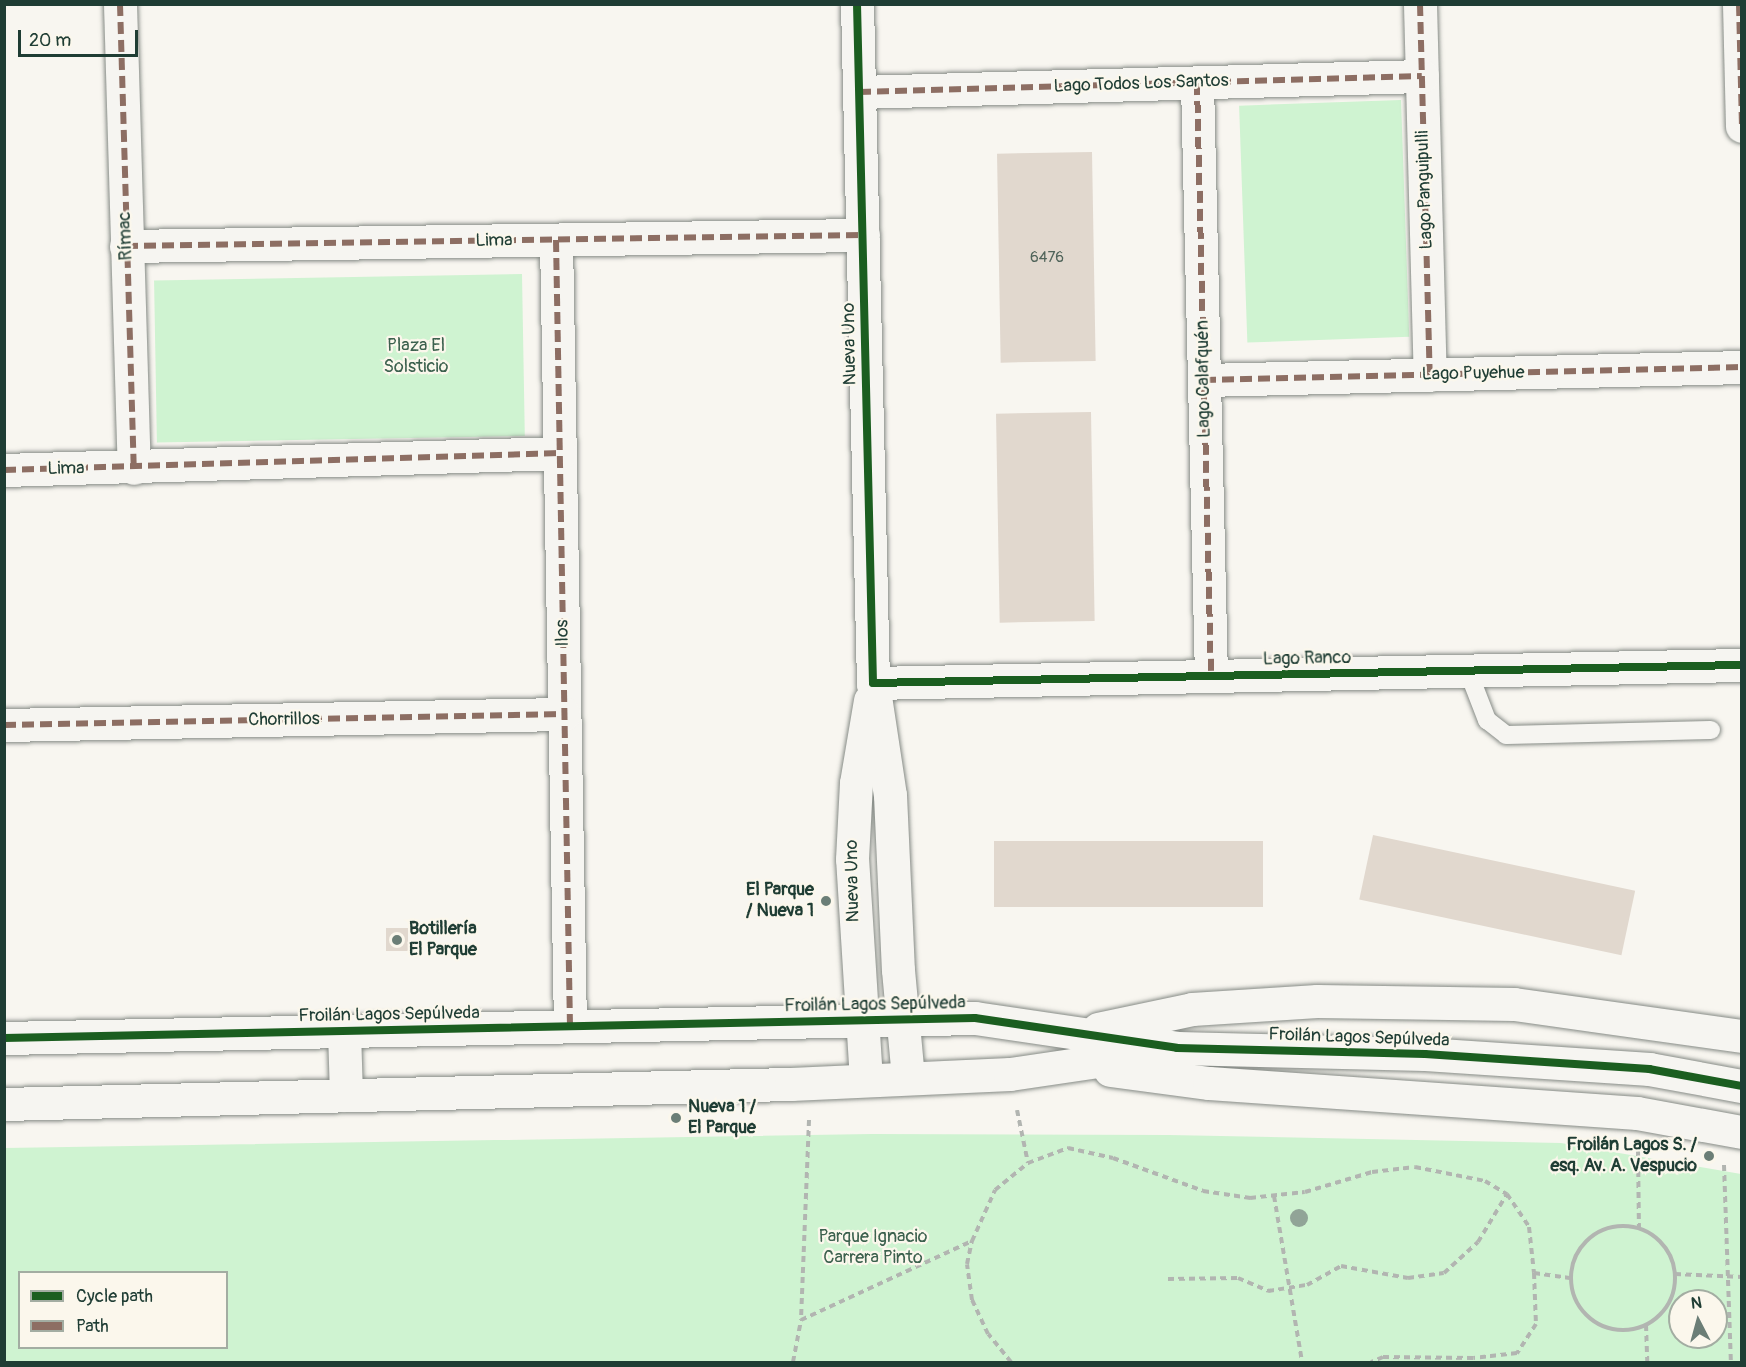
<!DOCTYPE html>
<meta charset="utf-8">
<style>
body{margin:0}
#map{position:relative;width:1746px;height:1367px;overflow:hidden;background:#f8f6f0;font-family:Pangolin,sans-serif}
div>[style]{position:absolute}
.green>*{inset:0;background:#cff3d1;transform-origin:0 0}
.building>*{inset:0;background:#e1d8ce;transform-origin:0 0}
.path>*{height:4px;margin-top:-2px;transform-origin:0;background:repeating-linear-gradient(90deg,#b2b5b1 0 6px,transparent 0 10.5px)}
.path>.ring{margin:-2px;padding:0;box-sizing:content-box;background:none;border:4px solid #b2b5b1;border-radius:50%}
.roads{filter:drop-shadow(0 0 2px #868b86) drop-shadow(0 0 2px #868b86)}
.service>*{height:18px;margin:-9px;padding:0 9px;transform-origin:9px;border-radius:9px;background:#f6f5f1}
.minor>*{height:33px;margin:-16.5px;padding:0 16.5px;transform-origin:16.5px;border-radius:16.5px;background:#f6f5f1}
.tertiary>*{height:33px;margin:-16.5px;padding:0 16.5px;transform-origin:16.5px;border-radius:16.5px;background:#f6f5f1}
.quiet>*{height:6px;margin-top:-3px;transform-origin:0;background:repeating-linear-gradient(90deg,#8d6e63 0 12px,transparent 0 18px)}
.cycleway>*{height:8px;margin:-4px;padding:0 4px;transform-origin:4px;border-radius:4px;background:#1b5e20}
.trees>*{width:18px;height:18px;margin:-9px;border-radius:50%;background:#91a497}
.dots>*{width:16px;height:16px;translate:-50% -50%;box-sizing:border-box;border:3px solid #fbf7ec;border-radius:50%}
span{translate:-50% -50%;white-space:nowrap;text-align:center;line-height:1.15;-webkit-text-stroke:4.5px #fbf7ec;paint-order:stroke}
.number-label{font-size:15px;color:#50645a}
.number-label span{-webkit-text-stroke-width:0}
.street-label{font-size:18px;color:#1f3d34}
.park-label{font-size:18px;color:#3c614e}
.poi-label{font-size:18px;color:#1f3d34;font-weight:700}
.right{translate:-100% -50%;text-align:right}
.left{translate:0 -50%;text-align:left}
.frame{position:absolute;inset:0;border:6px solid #1f3d34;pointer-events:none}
.legend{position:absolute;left:18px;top:1271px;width:210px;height:78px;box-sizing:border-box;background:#fbf7ec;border:2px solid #a3ada2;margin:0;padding:8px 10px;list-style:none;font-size:18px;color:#1f3d34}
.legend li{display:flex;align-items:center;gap:12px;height:30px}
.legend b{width:30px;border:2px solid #a3ada2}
.north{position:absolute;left:1668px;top:1289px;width:60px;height:60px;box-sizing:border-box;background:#fbf7ec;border:2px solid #a3ada2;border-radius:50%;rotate:354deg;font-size:16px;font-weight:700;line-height:24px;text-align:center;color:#1f3d34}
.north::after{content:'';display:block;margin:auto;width:21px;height:27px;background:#6b7e76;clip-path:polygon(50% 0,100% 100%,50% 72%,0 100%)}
.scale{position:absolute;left:18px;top:30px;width:120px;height:27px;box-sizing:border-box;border:3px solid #1f3d34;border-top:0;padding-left:8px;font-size:18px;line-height:21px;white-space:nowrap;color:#1f3d34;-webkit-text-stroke:4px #fbf7ec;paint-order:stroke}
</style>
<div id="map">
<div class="green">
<i style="left:1401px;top:100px;width:237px;height:162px;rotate:88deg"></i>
<i style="left:522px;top:274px;width:162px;height:368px;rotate:89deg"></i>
<i style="clip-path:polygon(evenodd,872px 1134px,1169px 1135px,1561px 1143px,1741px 1174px,1741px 1362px,5px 1362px,5px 1148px,872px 1134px,20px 1272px,226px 1272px,226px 1348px,20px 1348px,20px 1272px,872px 1134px,1680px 1301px,1716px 1301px,1716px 1337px,1680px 1337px,1680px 1301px)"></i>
</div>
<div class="building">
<i style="left:1092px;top:152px;width:209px;height:95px;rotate:89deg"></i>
<i style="left:1091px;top:412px;width:209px;height:95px;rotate:89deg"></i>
<i style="left:1373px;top:835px;width:268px;height:66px;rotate:12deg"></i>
<i style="left:1263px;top:841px;width:66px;height:269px;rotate:90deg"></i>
<i style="left:408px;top:928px;width:23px;height:22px;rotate:90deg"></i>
</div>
<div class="path">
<i style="left:1017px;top:1110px;width:54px;rotate:78.3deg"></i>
<i style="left:809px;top:1120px;width:200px;rotate:92.3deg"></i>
<i style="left:801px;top:1320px;width:188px;rotate:-24.8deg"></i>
<i style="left:1638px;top:1150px;width:78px;rotate:89.3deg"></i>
<i style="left:1724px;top:1165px;width:197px;rotate:88deg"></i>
<i style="left:1274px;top:1196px;width:168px;rotate:80.4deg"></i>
<i class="ring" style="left:1571px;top:1226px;width:100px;height:100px"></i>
<i style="left:1534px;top:1273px;width:36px;rotate:8deg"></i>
<i style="left:1675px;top:1274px;width:67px;rotate:2.6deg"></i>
<i style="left:1168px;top:1279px;width:70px;rotate:-0.8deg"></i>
<i style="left:1238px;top:1278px;width:33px;rotate:23deg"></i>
<i style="left:1268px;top:1291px;width:39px;rotate:-9deg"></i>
<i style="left:1307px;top:1285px;width:39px;rotate:-29deg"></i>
<i style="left:1341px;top:1266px;width:68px;rotate:10.2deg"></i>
<i style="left:1408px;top:1278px;width:36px;rotate:-8deg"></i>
<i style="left:1444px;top:1273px;width:46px;rotate:-42.4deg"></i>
<i style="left:1478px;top:1242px;width:56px;rotate:-58.9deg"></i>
<i style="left:1646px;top:1325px;width:37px;rotate:88deg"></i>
<i style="left:793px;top:1362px;width:43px;rotate:-79.2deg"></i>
<i style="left:1011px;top:1362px;width:36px;rotate:-129deg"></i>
<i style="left:988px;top:1334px;width:38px;rotate:-115deg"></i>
<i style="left:972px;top:1300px;width:36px;rotate:-98deg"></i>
<i style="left:967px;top:1264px;width:24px;rotate:-78deg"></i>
<i style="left:972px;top:1241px;width:56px;rotate:-65.7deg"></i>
<i style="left:995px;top:1190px;width:43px;rotate:-39.3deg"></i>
<i style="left:1028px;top:1163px;width:43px;rotate:-20.6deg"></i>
<i style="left:1068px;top:1148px;width:46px;rotate:12.5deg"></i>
<i style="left:1113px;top:1158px;width:96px;rotate:20.1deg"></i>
<i style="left:1203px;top:1191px;width:48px;rotate:8.5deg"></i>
<i style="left:1250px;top:1198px;width:55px;rotate:-6.2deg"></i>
<i style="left:1305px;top:1192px;width:70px;rotate:-16.6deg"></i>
<i style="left:1372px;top:1172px;width:43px;rotate:-6.6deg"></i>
<i style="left:1415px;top:1167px;width:71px;rotate:11.3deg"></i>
<i style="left:1485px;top:1181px;width:26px;rotate:31deg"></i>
<i style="left:1507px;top:1194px;width:40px;rotate:56deg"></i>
<i style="left:1529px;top:1227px;width:46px;rotate:83.8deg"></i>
<i style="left:1534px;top:1273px;width:51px;rotate:87.8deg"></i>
<i style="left:1536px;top:1324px;width:35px;rotate:123deg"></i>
<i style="left:1517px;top:1353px;width:44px;rotate:173.5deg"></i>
<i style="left:1473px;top:1358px;width:90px;rotate:-179.4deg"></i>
<i style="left:1383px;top:1357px;width:13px;rotate:157deg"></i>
</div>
<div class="roads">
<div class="service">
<i style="left:1468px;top:671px;width:53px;rotate:68.8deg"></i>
<i style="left:1487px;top:720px;width:24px;rotate:38deg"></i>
<i style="left:1506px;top:735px;width:205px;rotate:-1.4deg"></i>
</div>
<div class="minor">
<i style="left:120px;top:4px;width:464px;rotate:88.3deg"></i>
<i style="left:1420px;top:4px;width:371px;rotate:88.5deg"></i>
<i style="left:1739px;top:4px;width:122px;rotate:88.6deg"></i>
<i style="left:1197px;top:83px;width:593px;rotate:88.65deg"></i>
<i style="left:859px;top:92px;width:563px;rotate:-1.63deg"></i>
<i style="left:556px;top:240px;width:786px;rotate:88.98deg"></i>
<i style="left:126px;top:246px;width:737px;rotate:-0.86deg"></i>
<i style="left:1204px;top:380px;width:538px;rotate:-1.38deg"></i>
<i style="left:4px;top:470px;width:556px;rotate:-1.75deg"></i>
<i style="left:873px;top:683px;width:869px;rotate:-1.19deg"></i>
<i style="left:4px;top:725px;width:560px;rotate:-1.13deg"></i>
</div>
<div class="tertiary">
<i style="left:857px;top:4px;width:679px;rotate:88.65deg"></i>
<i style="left:873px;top:683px;width:113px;rotate:81.4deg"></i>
<i style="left:890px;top:795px;width:175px;rotate:87.4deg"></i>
<i style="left:898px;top:970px;width:107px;rotate:84.7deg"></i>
<i style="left:1098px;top:1029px;width:96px;rotate:-12deg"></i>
<i style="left:1192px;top:1009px;width:125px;rotate:-3.7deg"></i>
<i style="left:1317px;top:1001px;width:197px;rotate:0.9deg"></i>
<i style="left:1514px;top:1004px;width:230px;rotate:8deg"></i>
<i style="left:344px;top:1031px;width:64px;rotate:88.2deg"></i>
<i style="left:4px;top:1038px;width:971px;rotate:-1.18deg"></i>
<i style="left:975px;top:1018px;width:204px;rotate:8.4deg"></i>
<i style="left:1177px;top:1048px;width:248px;rotate:1.4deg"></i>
<i style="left:1425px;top:1054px;width:225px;rotate:3.8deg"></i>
<i style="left:1649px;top:1069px;width:95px;rotate:10.4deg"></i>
<i style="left:1110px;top:1070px;width:100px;rotate:7.5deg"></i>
<i style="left:1209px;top:1083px;width:429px;rotate:4deg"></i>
<i style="left:1637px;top:1113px;width:107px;rotate:10.3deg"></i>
<i style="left:866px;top:1080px;width:221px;rotate:-93.6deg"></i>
<i style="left:852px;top:859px;width:76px;rotate:-87deg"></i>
<i style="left:856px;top:783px;width:84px;rotate:-80.4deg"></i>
<i style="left:4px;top:1104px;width:787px;rotate:-1.46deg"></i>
<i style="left:791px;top:1084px;width:219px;rotate:-2.6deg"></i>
<i style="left:1010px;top:1074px;width:144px;rotate:-8.4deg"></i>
</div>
</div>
<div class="quiet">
<i style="left:120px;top:4px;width:464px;rotate:88.3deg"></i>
<i style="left:1420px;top:4px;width:371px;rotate:88.5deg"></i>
<i style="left:1739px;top:4px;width:122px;rotate:88.6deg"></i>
<i style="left:1197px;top:83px;width:593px;rotate:88.65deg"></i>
<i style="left:859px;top:92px;width:563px;rotate:-1.63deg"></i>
<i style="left:556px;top:240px;width:786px;rotate:88.98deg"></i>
<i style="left:126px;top:246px;width:737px;rotate:-0.86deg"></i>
<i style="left:1204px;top:380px;width:538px;rotate:-1.38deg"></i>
<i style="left:4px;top:470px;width:556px;rotate:-1.75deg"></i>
<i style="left:4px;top:725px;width:560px;rotate:-1.13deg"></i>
</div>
<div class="cycleway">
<i style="left:857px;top:4px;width:679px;rotate:88.65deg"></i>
<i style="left:873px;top:683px;width:869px;rotate:-1.19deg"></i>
<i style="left:4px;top:1038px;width:971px;rotate:-1.18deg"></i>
<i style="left:975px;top:1018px;width:204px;rotate:8.4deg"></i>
<i style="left:1177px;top:1048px;width:248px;rotate:1.4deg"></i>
<i style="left:1425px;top:1054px;width:225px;rotate:3.8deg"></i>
<i style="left:1649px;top:1069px;width:95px;rotate:10.4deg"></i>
</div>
<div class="trees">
<i style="left:1299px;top:1218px"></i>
</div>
<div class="dots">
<i style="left:826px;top:901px;background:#6b7e76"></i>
<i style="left:397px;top:940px;background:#6b7e76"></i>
<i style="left:676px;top:1118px;background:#6b7e76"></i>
<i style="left:1709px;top:1156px;background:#6b7e76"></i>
</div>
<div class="number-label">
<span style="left:1047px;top:258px">6476</span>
</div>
<div class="street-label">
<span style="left:1141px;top:84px;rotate:-2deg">Lago Todos Los Santos</span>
<span style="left:1425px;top:190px;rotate:-92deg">Lago Panguipulli</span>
<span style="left:126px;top:236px;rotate:-92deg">Rímac</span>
<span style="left:494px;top:241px;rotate:-1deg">Lima</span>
<span style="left:850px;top:344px;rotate:-91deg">Nueva Uno</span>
<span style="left:1473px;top:374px;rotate:-1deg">Lago Puyehue</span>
<span style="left:1204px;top:379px;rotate:-91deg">Lago Calafquén</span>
<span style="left:66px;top:469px;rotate:-1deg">Lima</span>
<span style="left:563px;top:633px;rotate:-91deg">Ilos</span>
<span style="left:1307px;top:659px;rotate:-1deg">Lago Ranco</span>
<span style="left:284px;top:720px;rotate:-1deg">Chorrillos</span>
<span style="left:853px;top:881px;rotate:-91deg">Nueva Uno</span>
<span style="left:875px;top:1005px;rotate:-1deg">Froilán Lagos Sepúlveda</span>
<span style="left:389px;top:1015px;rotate:-1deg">Froilán Lagos Sepúlveda</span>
<span style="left:1359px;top:1038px;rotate:2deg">Froilán Lagos Sepúlveda</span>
</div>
<div class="park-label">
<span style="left:416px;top:357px">Plaza El<br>Solsticio</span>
<span style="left:873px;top:1248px">Parque Ignacio<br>Carrera Pinto</span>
</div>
<div class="poi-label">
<span class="right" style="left:814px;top:901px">El Parque<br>/ Nueva 1</span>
<span class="left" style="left:409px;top:940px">Botillería<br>El Parque</span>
<span class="left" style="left:688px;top:1118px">Nueva 1 /<br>El Parque</span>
<span class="right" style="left:1697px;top:1156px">Froilán Lagos S. /<br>esq. Av. A. Vespucio</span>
</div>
<div class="frame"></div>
<ul class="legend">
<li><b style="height:8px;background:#1b5e20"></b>Cycle path</li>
<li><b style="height:8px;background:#8d6e63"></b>Path</li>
</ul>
<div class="north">N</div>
<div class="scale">20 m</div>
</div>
